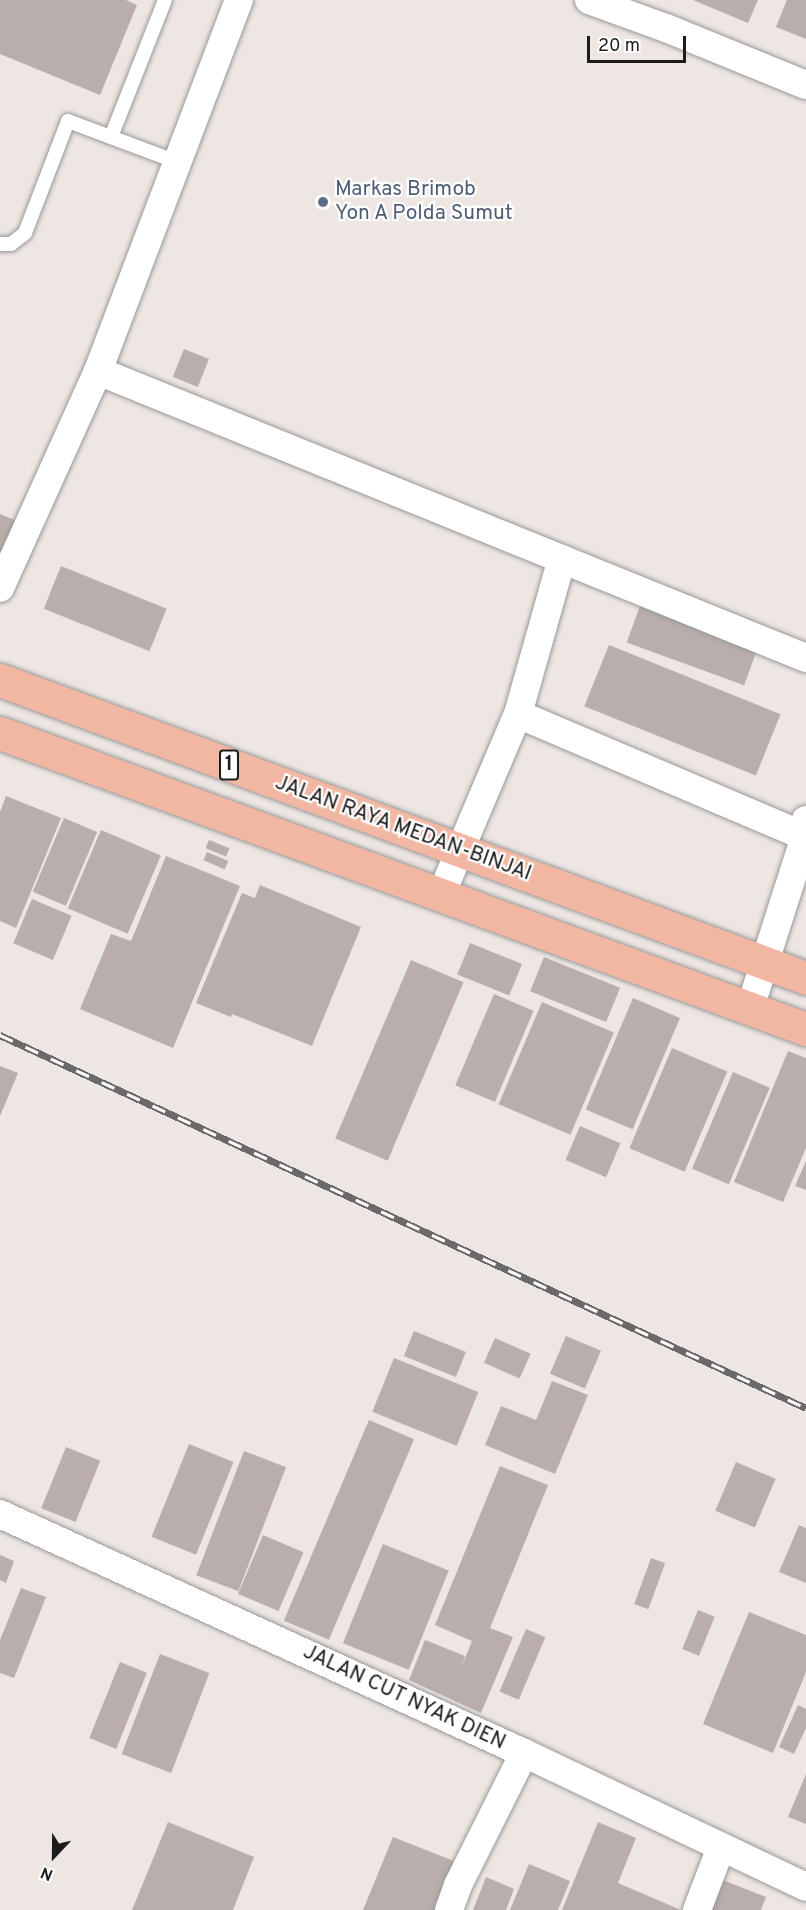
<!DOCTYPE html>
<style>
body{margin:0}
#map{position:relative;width:806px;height:1910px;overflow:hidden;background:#ede6e3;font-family:Overpass,sans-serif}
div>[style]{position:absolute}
.building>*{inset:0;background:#b9aeac;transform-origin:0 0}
.roads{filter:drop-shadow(0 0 2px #999) drop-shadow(0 0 2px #999)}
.lane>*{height:14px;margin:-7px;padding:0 7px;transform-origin:7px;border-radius:7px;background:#fff}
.street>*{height:28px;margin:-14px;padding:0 14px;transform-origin:14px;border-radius:14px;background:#fff}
.primary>*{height:33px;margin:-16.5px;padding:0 16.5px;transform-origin:16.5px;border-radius:16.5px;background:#f2b7a3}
.rail>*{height:7px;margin-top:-3.5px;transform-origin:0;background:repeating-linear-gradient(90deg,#fff 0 14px,#6a6a6a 0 28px);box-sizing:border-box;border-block:2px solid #6a6a6a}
.dots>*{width:16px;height:16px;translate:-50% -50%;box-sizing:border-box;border:3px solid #fff;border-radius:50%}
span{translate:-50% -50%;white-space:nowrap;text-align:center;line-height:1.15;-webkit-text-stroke:4.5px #fff;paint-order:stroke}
.shield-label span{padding:2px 4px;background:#fff;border:2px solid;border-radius:4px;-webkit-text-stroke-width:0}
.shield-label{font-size:20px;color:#1c1c1c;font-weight:700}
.service-label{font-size:21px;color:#4e5e75}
.left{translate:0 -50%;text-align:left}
.street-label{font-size:21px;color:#1c1c1c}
.north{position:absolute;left:24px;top:1826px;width:60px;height:60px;-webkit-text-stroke:4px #fff;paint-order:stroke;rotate:202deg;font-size:16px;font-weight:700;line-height:24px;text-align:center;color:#1c1c1c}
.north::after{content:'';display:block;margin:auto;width:21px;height:27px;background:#1c1c1c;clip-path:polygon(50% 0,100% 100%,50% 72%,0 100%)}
.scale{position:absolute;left:587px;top:36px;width:99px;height:27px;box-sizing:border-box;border:3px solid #1c1c1c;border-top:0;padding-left:8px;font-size:18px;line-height:21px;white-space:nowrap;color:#1c1c1c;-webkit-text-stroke:4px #fff;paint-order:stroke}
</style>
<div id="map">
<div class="building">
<i style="clip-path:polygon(0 0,126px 0,137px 5px,100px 95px,0 54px)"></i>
<i style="clip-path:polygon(693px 0,758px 0,748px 23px)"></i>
<i style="clip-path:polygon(787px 0,806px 0,806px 39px,776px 27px)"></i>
<i style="left:184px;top:349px;width:27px;height:30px;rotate:22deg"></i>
<i style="clip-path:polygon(0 514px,19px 522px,6px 554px,0 551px)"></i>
<i style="left:61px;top:566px;width:114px;height:46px;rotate:22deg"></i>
<i style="left:641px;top:603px;width:125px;height:42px;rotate:20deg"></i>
<i style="left:609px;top:645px;width:185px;height:66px;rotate:22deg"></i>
<i style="clip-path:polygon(6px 796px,61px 818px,16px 928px,0 921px,0 812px)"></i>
<i style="left:64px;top:818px;width:36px;height:80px;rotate:23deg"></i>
<i style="left:101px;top:830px;width:65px;height:85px;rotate:23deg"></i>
<i style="left:209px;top:840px;width:22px;height:9px;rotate:22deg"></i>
<i style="left:207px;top:852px;width:23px;height:9px;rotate:23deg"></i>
<i style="clip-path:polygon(166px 856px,240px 886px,173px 1048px,80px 1009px,111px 934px,131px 941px)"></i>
<i style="clip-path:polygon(260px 885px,361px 927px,312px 1046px,232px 1014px,231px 1017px,196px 1003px,242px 893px,255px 898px)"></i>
<i style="left:32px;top:899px;width:43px;height:48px;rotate:23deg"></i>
<i style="left:470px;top:943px;width:56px;height:34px;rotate:22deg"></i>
<i style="left:544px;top:957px;width:82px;height:37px;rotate:22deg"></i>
<i style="left:411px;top:960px;width:57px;height:194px;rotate:23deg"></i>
<i style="left:494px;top:994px;width:43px;height:99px;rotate:23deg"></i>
<i style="left:633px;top:998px;width:51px;height:121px;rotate:23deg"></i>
<i style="left:542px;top:1002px;width:78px;height:111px;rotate:23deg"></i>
<i style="left:672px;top:1048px;width:60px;height:109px;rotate:23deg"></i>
<i style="clip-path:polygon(788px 1051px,806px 1058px,806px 1148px,783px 1202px,734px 1182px)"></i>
<i style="clip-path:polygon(0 1066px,18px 1073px,0 1116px)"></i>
<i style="left:733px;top:1072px;width:40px;height:105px;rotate:23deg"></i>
<i style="left:580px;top:1126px;width:44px;height:37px;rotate:23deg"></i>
<i style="clip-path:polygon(806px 1161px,806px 1190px,795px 1186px)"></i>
<i style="left:414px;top:1331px;width:56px;height:27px;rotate:22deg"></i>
<i style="left:566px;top:1336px;width:38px;height:41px;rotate:23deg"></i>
<i style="left:495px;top:1338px;width:39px;height:27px;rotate:24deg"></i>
<i style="left:394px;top:1358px;width:91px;height:58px;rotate:22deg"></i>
<i style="clip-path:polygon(552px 1381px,588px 1395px,555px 1474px,485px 1445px,501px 1406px,536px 1420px)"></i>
<i style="left:369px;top:1420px;width:49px;height:218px;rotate:23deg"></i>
<i style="left:189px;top:1444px;width:48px;height:100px;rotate:22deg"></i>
<i style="left:66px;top:1447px;width:37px;height:66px;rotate:22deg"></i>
<i style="left:244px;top:1451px;width:45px;height:133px;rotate:21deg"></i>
<i style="left:736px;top:1462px;width:43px;height:53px;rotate:23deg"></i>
<i style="clip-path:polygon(500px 1466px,548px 1485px,490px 1628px,513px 1637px,481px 1713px,409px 1680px,425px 1640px,465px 1656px,461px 1668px,472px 1641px,435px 1625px)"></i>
<i style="clip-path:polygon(799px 1525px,806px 1528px,806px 1583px,779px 1572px)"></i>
<i style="left:263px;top:1535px;width:44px;height:64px;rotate:23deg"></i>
<i style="left:383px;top:1544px;width:71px;height:107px;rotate:22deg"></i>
<i style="clip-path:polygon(0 1555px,14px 1561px,6px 1583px,0 1580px)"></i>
<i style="left:651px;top:1558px;width:15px;height:49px;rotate:20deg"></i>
<i style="clip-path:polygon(21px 1588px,46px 1597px,14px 1678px,0 1673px,0 1640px)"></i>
<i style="left:698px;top:1610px;width:18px;height:42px;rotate:22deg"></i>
<i style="clip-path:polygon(749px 1612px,806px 1635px,806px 1672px,773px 1753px,703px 1724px)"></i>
<i style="left:526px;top:1629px;width:21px;height:68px;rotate:23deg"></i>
<i style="left:160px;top:1654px;width:53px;height:107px;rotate:21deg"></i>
<i style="left:120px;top:1662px;width:29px;height:82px;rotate:22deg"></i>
<i style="clip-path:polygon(798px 1705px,806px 1709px,806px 1728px,794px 1754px,779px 1747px)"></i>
<i style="clip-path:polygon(806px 1774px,806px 1824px,788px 1817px)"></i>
<i style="clip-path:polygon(168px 1822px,254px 1857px,233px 1910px,132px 1910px)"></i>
<i style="clip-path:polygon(598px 1822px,636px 1838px,618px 1883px,681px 1910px,562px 1910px)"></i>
<i style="clip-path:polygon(393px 1837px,459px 1863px,440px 1910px,363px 1910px)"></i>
<i style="clip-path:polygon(529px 1864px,570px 1881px,558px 1910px,510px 1910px)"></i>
<i style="clip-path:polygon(486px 1877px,514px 1889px,506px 1910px,473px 1910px)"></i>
<i style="clip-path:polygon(723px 1880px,766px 1897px,761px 1910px,711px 1910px)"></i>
</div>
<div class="roads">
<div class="lane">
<i style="left:111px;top:137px;width:147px;rotate:-68.5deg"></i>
<i style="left:0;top:244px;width:11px"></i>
<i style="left:11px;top:244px;width:18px;rotate:-38deg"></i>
<i style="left:25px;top:233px;width:120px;rotate:-69deg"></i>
<i style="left:68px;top:121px;width:116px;rotate:20.6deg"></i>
</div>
<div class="street">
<i style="left:589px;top:0;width:82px;rotate:20deg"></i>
<i style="left:666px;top:28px;width:151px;rotate:22.2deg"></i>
<i style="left:98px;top:371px;width:764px;rotate:22.07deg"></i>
<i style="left:0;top:588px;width:238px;rotate:-65.7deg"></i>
<i style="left:98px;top:371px;width:397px;rotate:-69.2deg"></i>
<i style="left:518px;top:714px;width:313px;rotate:23.1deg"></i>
<i style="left:441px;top:895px;width:197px;rotate:-67deg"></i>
<i style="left:518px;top:714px;width:161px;rotate:-74.2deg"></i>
<i style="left:750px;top:1008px;width:180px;rotate:-72.2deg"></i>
<i style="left:805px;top:837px;width:17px;rotate:-87deg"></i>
<i style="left:0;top:1514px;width:576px;rotate:24.52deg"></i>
<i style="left:524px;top:1753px;width:312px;rotate:25.4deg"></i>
<i style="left:449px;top:1910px;width:27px;rotate:-70deg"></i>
<i style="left:458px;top:1885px;width:148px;rotate:-63.4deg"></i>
<i style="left:697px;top:1910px;width:67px;rotate:-69.1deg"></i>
</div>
<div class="primary">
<i style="left:0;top:680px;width:859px;rotate:20.29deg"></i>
<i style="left:0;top:733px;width:859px;rotate:20.17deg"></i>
</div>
</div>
<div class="rail">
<i style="left:0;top:1035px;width:888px;rotate:24.83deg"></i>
</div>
<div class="dots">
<i style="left:323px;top:202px;background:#5c6f8a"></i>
</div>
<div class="shield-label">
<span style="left:229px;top:765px">1</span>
</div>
<div class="service-label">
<span class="left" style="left:335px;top:202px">Markas Brimob<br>Yon A Polda Sumut</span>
</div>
<div class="street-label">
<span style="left:403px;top:829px;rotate:20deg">JALAN RAYA MEDAN-BINJAI</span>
<span style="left:404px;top:1698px;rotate:25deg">JALAN CUT NYAK DIEN</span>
</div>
<div class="north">N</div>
<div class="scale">20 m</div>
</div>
